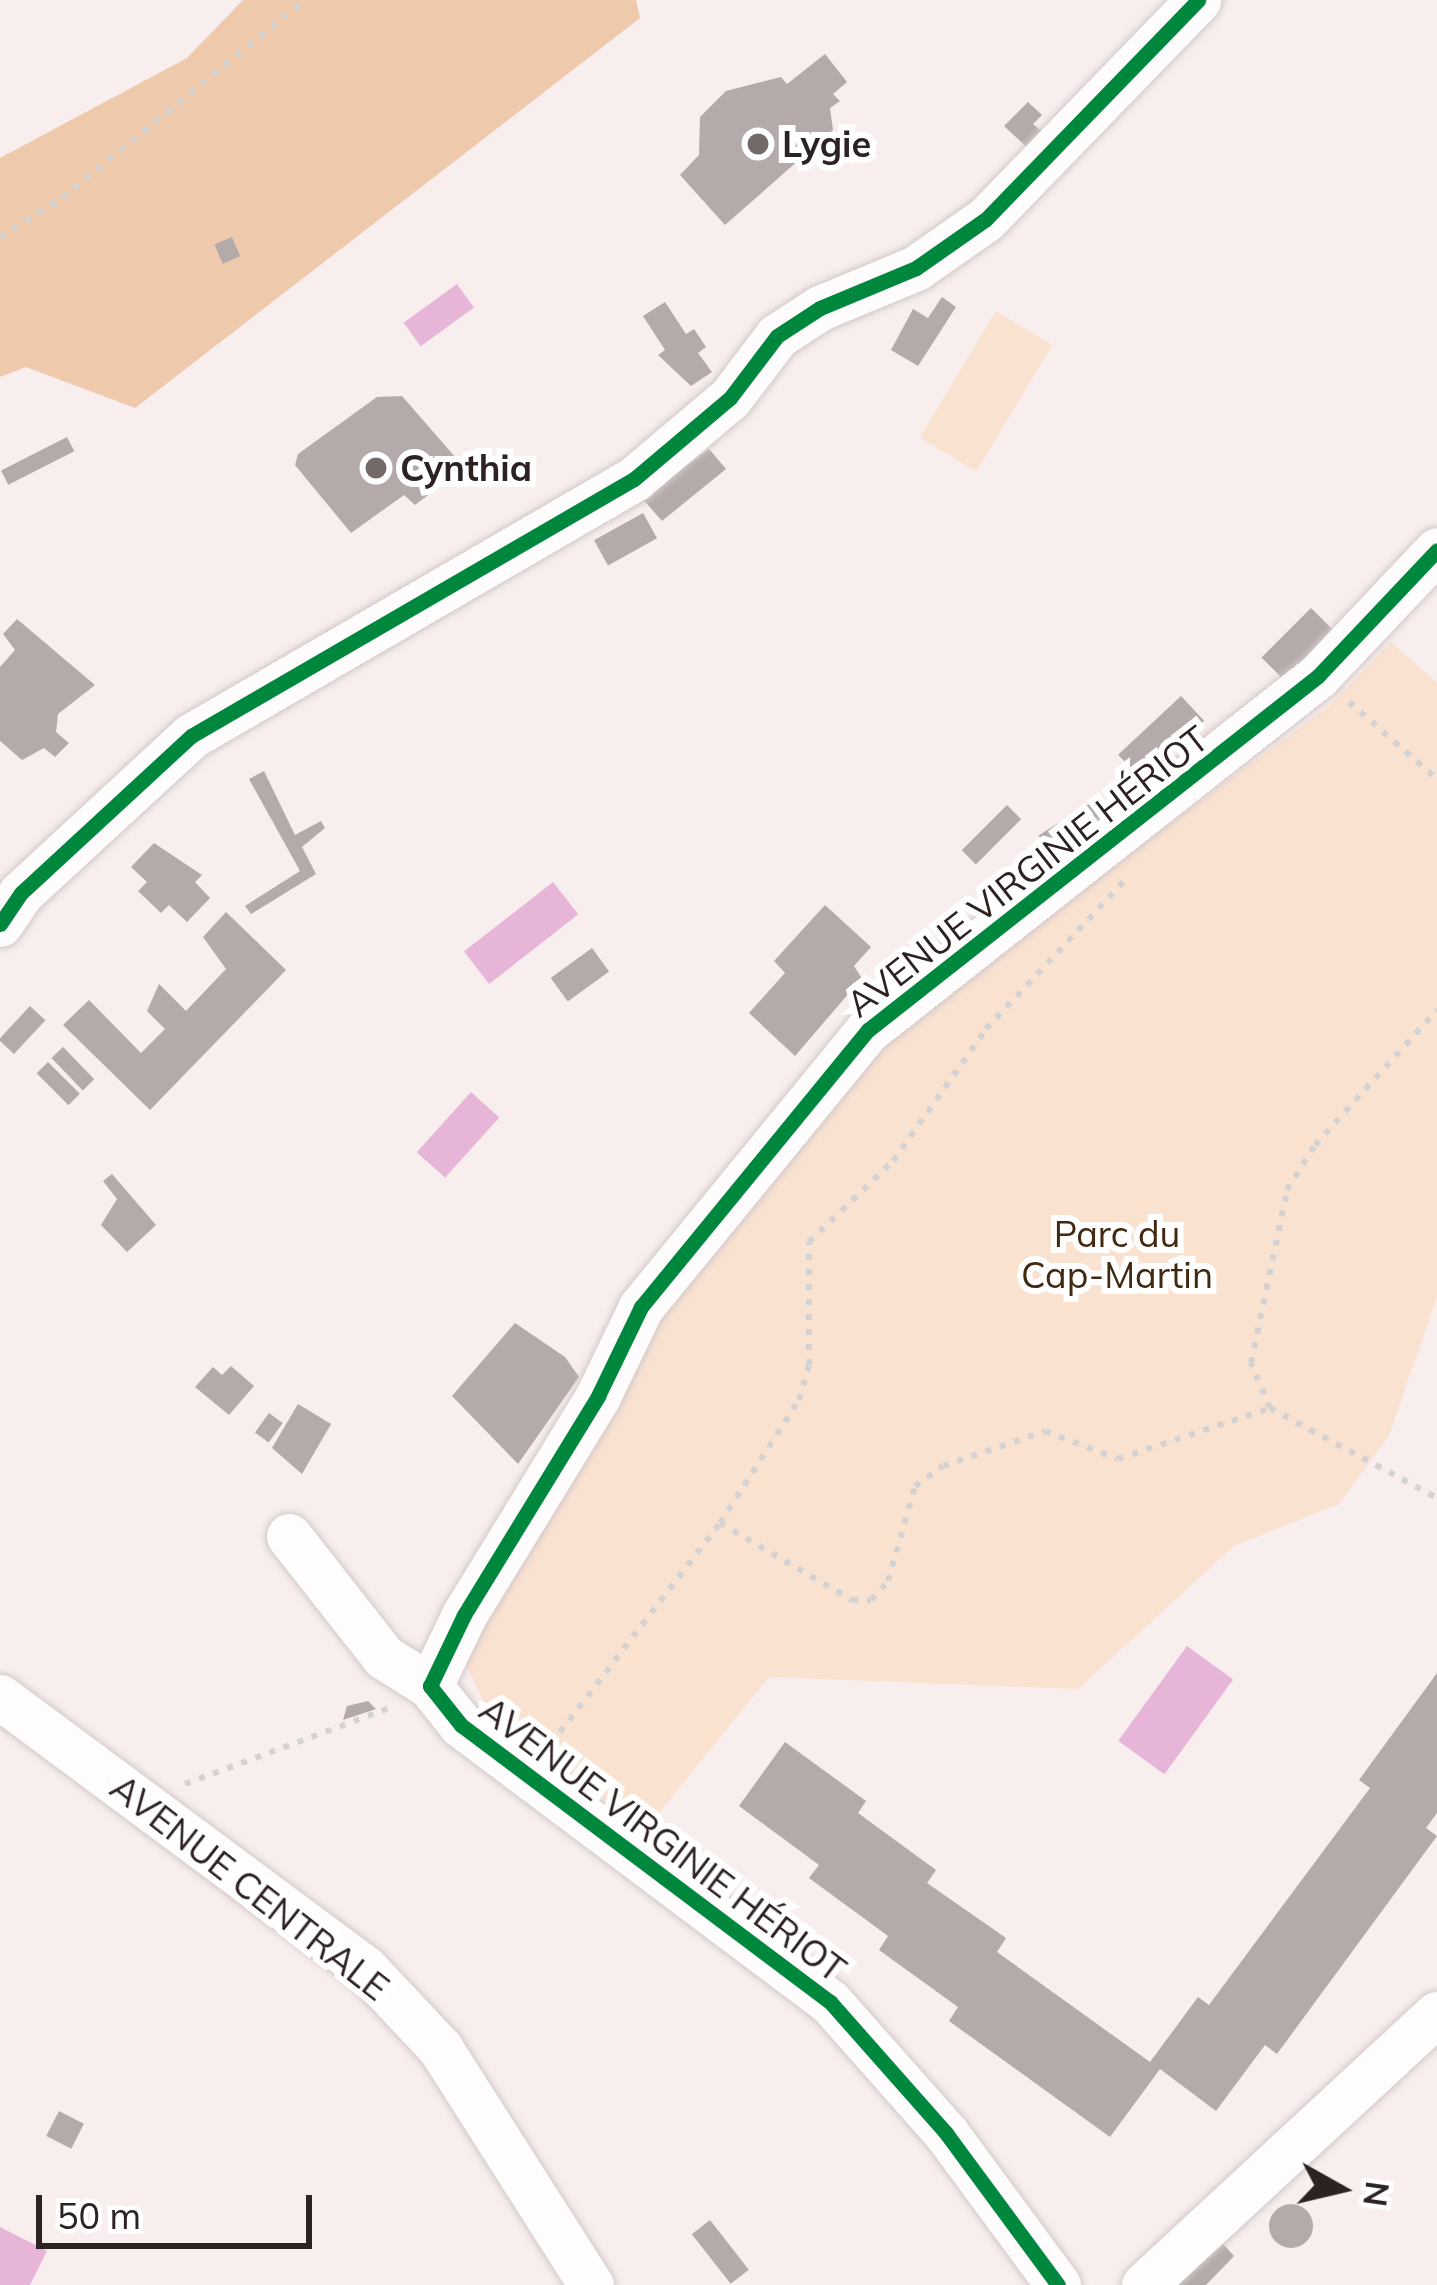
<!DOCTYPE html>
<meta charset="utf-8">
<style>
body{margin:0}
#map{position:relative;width:1437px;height:2285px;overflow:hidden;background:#f8eeee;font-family:Mulish,sans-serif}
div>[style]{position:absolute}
.green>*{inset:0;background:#fae2d1;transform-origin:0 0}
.forest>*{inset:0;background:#efc9ab}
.water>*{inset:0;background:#e6b5d8;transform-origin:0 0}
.building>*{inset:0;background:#b4aaa9;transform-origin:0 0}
.round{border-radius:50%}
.path>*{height:6px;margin-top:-3px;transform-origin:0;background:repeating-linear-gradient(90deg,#d5d2d2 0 6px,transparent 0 15px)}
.roads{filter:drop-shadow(0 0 3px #d3c9c9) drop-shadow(0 0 3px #d3c9c9)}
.minor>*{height:45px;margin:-22.5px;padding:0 22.5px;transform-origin:22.5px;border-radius:22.5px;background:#fefcfc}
.cycleway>*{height:15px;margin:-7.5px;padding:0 7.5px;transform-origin:7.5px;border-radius:7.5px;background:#00873e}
.dots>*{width:33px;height:33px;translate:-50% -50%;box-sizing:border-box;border:6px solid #fff;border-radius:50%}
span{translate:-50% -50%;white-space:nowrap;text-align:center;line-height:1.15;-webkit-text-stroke:12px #fff;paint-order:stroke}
.poi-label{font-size:36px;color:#2d2222;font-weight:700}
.left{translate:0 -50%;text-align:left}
.street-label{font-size:36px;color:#2d2222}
.park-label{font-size:36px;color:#412810}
.north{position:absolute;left:1281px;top:2129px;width:120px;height:120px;-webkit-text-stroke:9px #fff;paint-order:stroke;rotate:98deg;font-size:33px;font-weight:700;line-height:48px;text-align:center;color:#2d2222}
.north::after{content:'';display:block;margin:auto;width:42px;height:54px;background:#2d2222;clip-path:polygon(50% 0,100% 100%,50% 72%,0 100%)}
.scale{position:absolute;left:36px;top:2195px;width:276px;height:54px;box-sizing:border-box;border:6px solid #2d2222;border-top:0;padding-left:15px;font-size:36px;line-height:42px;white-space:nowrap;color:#2d2222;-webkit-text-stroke:9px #fff;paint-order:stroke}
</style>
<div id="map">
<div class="green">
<i style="left:996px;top:311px;width:66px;height:148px;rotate:31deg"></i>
<i style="clip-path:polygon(1391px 642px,1437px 683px,1437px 1297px,1389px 1436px,1339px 1504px,1234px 1546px,1078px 1689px,769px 1677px,646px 1829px,491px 1718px,463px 1658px,663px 1300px,890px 1031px,1330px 705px)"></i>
</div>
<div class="forest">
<i style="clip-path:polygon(243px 0,636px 0,640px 18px,135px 408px,26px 367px,0 377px,0 158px,187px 58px)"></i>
</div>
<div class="water">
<i style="left:457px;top:284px;width:29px;height:66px;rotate:54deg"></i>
<i style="left:553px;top:882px;width:41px;height:113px;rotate:52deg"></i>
<i style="left:471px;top:1092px;width:38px;height:81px;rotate:42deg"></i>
<i style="left:1187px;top:1646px;width:57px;height:117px;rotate:36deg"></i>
<i style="clip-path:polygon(0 2227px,47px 2251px,30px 2285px,0 2285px)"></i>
</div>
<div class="building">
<i style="clip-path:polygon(825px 54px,847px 82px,833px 94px,840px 101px,830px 108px,833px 130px,725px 225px,680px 175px,699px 155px,700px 117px,726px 91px,781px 77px,787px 84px)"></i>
<i style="clip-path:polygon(1028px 102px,1042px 115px,1033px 124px,1045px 134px,1030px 150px,1004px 126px)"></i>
<i style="left:232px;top:237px;width:21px;height:19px;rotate:67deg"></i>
<i style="clip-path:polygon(942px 297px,956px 307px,918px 366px,891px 350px,913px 309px,928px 318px)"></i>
<i style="clip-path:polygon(665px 302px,686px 334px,694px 329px,706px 347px,698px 353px,712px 372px,691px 386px,658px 355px,665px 350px,643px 316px)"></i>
<i style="clip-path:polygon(402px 396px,456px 458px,423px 482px,428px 495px,415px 505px,404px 495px,351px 533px,295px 465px,298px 454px,377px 397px)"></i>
<i style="left:67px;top:437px;width:16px;height:74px;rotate:63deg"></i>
<i style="clip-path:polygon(709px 449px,726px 469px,662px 521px,641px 497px)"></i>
<i style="left:643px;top:513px;width:29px;height:56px;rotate:61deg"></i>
<i style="left:1311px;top:608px;width:35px;height:70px;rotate:45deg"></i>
<i style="clip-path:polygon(17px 619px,95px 685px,58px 714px,56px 732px,69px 743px,55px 757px,44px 748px,22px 760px,0 741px,0 667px,15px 650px,3px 634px)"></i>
<i style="left:1181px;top:696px;width:34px;height:86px;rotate:47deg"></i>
<i style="clip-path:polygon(264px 771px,295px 835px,321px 821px,325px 828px,302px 847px,316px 874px,251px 914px,245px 906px,300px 871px,249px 779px)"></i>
<i style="left:1097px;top:799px;width:32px;height:69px;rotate:58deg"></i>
<i style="left:1007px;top:805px;width:20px;height:64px;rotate:45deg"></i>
<i style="clip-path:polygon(154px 843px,202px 875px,195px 882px,210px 898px,187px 922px,169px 905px,161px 913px,138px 891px,147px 882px,131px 867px)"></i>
<i style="clip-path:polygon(825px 905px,871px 947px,854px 966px,866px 985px,850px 992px,795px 1056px,749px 1013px,785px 973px,774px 961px)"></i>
<i style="clip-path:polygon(226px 912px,286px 970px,150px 1110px,63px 1025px,89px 1000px,141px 1053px,165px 1029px,147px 1011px,159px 984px,186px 1011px,226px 969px,203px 937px)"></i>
<i style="left:592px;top:948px;width:29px;height:51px;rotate:54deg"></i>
<i style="left:30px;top:1006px;width:21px;height:46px;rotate:43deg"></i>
<i style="left:63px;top:1047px;width:45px;height:16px;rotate:46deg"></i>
<i style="left:48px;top:1062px;width:45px;height:16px;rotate:45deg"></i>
<i style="clip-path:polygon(112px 1174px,156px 1225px,127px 1252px,101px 1225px,117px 1199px,103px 1181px)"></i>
<i style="clip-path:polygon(515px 1323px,565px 1357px,579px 1377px,518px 1464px,452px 1396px)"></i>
<i style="clip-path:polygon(231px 1366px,254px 1386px,229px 1415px,195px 1387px,213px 1367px,222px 1375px)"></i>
<i style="clip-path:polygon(298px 1404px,331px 1424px,302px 1474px,272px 1448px)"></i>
<i style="left:269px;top:1413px;width:17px;height:24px;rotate:36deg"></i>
<i style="clip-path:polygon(1437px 1673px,1437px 1813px,1426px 1828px,1437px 1836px,1277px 2054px,1265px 2045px,1216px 2111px,1160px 2069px,1110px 2137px,949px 2021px,958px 2007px,879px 1950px,888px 1936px,809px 1878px,819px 1865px,739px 1806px,785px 1742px,866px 1801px,858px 1813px,936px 1870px,927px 1883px,1006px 1938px,997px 1952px,1150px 2062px,1198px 1997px,1209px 2005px,1370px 1788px,1359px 1780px)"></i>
<i style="clip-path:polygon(368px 1701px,376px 1709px,343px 1720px,347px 1706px)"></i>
<i style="left:59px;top:2111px;width:28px;height:28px;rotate:27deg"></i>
<i class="round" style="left:1269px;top:2204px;width:44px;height:44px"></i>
<i style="left:710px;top:2220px;width:63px;height:23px;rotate:52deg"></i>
<i style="clip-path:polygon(1215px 2235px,1234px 2256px,1206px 2285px,1162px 2285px)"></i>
</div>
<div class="path">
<i style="left:0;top:237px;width:73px;rotate:-32.2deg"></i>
<i style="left:62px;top:198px;width:313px;rotate:-39.2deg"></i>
<i style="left:1349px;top:702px;width:117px;rotate:41.2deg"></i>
<i style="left:1270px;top:1408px;width:49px;rotate:-112.9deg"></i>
<i style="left:1251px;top:1363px;width:177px;rotate:-78.2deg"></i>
<i style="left:1287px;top:1190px;width:53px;rotate:-58.1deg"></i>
<i style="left:1315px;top:1145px;width:182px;rotate:-47.9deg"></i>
<i style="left:720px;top:1523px;width:146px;rotate:-57.3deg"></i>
<i style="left:799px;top:1400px;width:36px;rotate:-74deg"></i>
<i style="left:809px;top:1365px;width:123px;rotate:-90deg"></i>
<i style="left:809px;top:1242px;width:117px;rotate:-44deg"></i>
<i style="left:893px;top:1161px;width:161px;rotate:-54.8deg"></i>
<i style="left:986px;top:1029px;width:204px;rotate:-47deg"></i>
<i style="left:551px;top:1744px;width:278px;rotate:-52.6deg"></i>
<i style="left:720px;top:1523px;width:153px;rotate:30.3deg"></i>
<i style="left:852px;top:1600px;width:19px"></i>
<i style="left:871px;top:1600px;width:25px;rotate:-48deg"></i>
<i style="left:888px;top:1581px;width:99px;rotate:-74.1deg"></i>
<i style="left:915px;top:1486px;width:34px;rotate:-36deg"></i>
<i style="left:943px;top:1466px;width:108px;rotate:-18.9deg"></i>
<i style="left:1045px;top:1431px;width:78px;rotate:21deg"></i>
<i style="left:1118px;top:1459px;width:160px;rotate:-18.5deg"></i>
<i style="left:1270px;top:1408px;width:190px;rotate:28.3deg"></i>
<i style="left:185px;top:1784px;width:221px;rotate:-20.4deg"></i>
</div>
<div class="roads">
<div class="minor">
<i style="left:0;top:924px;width:37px;rotate:-56deg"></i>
<i style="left:21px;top:893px;width:231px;rotate:-42.7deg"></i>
<i style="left:191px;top:736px;width:512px;rotate:-30.12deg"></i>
<i style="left:634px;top:479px;width:126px;rotate:-40.2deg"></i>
<i style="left:730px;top:398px;width:78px;rotate:-52.8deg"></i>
<i style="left:777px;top:336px;width:51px;rotate:-33.1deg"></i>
<i style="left:820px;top:308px;width:104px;rotate:-22.6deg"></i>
<i style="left:916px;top:268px;width:85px;rotate:-35deg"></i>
<i style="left:986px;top:219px;width:305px;rotate:-45.9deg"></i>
<i style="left:289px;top:1536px;width:154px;rotate:51.9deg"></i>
<i style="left:384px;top:1657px;width:54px;rotate:32.2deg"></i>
<i style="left:430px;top:1686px;width:50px;rotate:51.5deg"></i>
<i style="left:461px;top:1725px;width:461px;rotate:36.9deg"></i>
<i style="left:830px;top:2002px;width:175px;rotate:48.5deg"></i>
<i style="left:946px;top:2133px;width:189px;rotate:53.6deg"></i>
<i style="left:430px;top:1686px;width:79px;rotate:-64.4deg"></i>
<i style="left:464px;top:1615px;width:257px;rotate:-58.5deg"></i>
<i style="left:598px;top:1396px;width:99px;rotate:-64.2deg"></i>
<i style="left:641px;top:1307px;width:358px;rotate:-50.7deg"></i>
<i style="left:868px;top:1030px;width:573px;rotate:-38.19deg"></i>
<i style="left:1318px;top:676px;width:173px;rotate:-46.6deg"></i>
<i style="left:0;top:1697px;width:455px;rotate:36.6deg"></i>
<i style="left:365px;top:1968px;width:110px;rotate:46.8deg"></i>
<i style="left:440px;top:2048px;width:281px;rotate:57.5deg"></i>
<i style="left:1144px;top:2285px;width:399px;rotate:-42.8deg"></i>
</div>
</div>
<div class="cycleway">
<i style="left:0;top:924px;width:37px;rotate:-56deg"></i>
<i style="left:21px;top:893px;width:231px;rotate:-42.7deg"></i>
<i style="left:191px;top:736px;width:512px;rotate:-30.12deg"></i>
<i style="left:634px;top:479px;width:126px;rotate:-40.2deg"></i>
<i style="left:730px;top:398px;width:78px;rotate:-52.8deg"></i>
<i style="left:777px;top:336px;width:51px;rotate:-33.1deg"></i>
<i style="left:820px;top:308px;width:104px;rotate:-22.6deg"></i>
<i style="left:916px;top:268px;width:85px;rotate:-35deg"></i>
<i style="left:986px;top:219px;width:305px;rotate:-45.9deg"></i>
<i style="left:1058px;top:2285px;width:189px;rotate:-126.4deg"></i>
<i style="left:946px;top:2133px;width:175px;rotate:-131.5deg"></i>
<i style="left:830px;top:2002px;width:461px;rotate:-143.1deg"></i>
<i style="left:461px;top:1725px;width:50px;rotate:-128.5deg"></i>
<i style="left:430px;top:1686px;width:79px;rotate:-64.4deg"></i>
<i style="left:464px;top:1615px;width:257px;rotate:-58.5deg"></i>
<i style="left:598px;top:1396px;width:99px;rotate:-64.2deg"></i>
<i style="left:641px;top:1307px;width:358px;rotate:-50.7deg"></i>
<i style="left:868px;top:1030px;width:573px;rotate:-38.19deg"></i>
<i style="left:1318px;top:676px;width:173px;rotate:-46.6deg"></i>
</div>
<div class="dots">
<i style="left:758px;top:144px;background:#746969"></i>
<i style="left:376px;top:468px;background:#746969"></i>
</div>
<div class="poi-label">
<span class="left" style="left:782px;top:144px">Lygie</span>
<span class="left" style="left:400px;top:468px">Cynthia</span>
</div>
<div class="street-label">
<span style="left:1027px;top:871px;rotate:-38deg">AVENUE VIRGINIE HÉRIOT</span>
<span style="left:663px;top:1839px;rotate:37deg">AVENUE VIRGINIE HÉRIOT</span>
<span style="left:250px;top:1887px;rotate:38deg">AVENUE CENTRALE</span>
</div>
<div class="park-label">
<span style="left:1117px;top:1254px">Parc du<br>Cap-Martin</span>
</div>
<div class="north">N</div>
<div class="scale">50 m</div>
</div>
